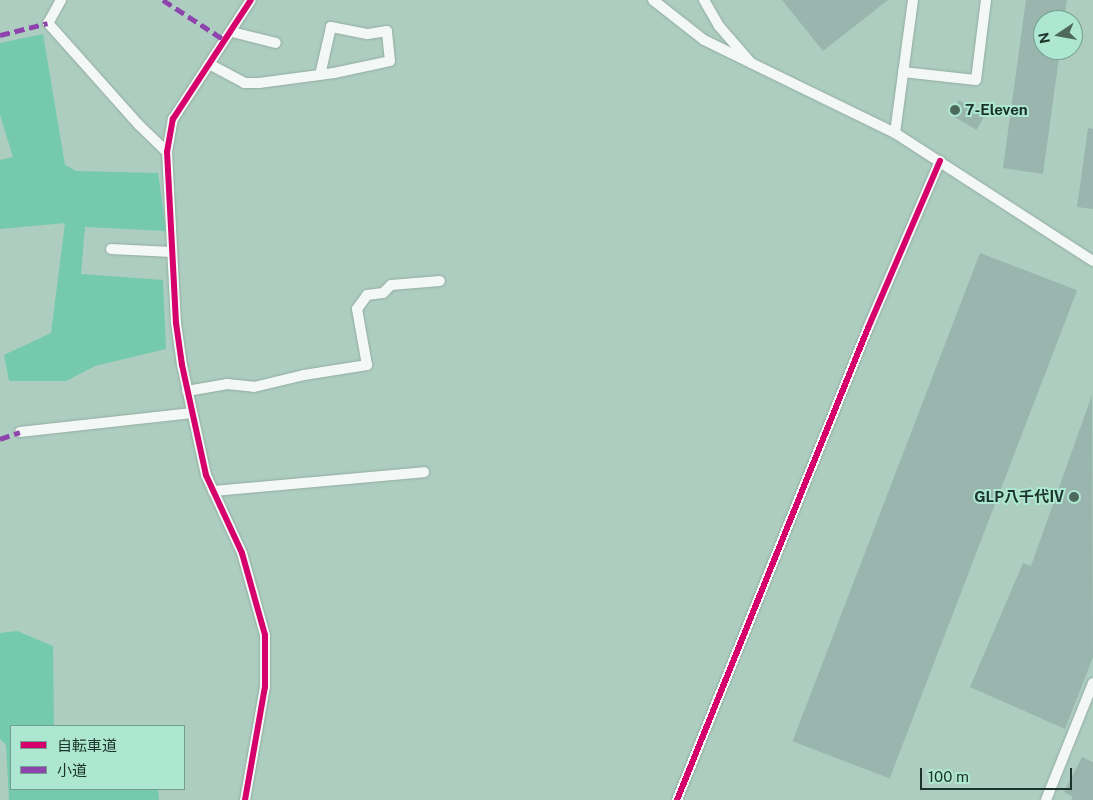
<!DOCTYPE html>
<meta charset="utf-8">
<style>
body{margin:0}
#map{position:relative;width:1093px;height:800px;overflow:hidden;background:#adcdc0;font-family:"Public Sans","Noto Sans JP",sans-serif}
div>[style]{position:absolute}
.green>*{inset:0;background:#75caae}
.building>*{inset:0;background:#9ab5ae;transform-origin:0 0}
.roads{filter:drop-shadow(0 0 1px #92aba1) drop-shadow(0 0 1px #92aba1)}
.minor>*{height:10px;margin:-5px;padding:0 5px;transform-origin:5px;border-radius:5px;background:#f3f8f6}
.quiet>*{height:5px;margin-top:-2.5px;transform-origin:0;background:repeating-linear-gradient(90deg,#8e44ad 0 10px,transparent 0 15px)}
.cycleway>*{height:6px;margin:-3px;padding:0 3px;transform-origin:3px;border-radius:3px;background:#d6006c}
.dots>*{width:14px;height:14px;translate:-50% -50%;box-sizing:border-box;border:2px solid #ade7d1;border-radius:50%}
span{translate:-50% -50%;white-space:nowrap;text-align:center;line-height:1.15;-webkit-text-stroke:4px #ade7d1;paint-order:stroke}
.poi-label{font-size:15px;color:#1b332a;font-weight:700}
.left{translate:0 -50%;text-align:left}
.right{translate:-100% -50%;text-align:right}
.legend{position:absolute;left:10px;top:725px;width:175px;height:65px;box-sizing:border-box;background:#ade7d1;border:1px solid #739f8e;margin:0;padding:6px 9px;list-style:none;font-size:15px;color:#1b332a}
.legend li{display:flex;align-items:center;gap:10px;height:25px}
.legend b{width:25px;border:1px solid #739f8e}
.north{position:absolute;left:1033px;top:10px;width:50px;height:50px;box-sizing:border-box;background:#ade7d1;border:1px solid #739f8e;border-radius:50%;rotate:258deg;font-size:14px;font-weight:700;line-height:20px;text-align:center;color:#1b332a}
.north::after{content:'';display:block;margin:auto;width:18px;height:22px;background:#4e695e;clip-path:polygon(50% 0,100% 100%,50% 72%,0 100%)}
.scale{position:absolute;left:920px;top:768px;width:152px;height:22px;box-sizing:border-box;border:2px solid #1b332a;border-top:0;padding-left:6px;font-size:15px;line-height:18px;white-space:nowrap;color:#1b332a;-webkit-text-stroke:4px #ade7d1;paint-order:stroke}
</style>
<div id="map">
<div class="green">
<i style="clip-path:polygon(43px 34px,65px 165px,76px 171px,158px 173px,166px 231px,85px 227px,81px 274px,163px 280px,166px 349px,95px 366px,66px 381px,9px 381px,4px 355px,51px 333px,65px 223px,0 229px,0 160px,13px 157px,0 115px,0 43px)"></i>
<i style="clip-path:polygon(17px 631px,53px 646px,54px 726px,11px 726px,11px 789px,158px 789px,159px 800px,9px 800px,6px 745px,0 739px,0 633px)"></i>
</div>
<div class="building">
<i style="clip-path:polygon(782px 0,888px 0,823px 51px)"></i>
<i style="clip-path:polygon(1026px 0,1067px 0,1064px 20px,1043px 20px,1043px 50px,1060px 50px,1043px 174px,1003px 168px)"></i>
<i style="left:959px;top:100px;width:30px;height:17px;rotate:30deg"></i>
<i style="clip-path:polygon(1088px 128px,1093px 129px,1093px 209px,1077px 207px)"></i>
<i style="left:980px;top:253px;width:104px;height:523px;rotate:21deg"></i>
<i style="clip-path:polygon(1092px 395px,1093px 657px,1065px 729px,970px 687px,1023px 563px,1031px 566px)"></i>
<i style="clip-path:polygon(1082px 757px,1093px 762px,1093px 800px,1071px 800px,1073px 797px,1064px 792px)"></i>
</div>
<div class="roads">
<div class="minor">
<i style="left:61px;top:0;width:26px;rotate:119deg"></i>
<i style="left:48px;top:23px;width:137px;rotate:48.3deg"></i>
<i style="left:139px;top:125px;width:39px;rotate:44deg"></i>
<i style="left:653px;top:0;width:65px;rotate:38.1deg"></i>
<i style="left:704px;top:40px;width:48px;rotate:26deg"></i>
<i style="left:704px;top:0;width:30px;rotate:60deg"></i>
<i style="left:719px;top:26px;width:49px;rotate:49.1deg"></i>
<i style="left:751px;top:63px;width:160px;rotate:25.9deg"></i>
<i style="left:895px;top:133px;width:236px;rotate:32.9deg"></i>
<i style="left:232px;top:32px;width:45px;rotate:14deg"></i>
<i style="left:209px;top:64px;width:40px;rotate:28deg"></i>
<i style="left:244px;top:83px;width:15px"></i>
<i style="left:259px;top:83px;width:76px;rotate:-7.6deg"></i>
<i style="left:334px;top:73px;width:57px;rotate:-12.1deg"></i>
<i style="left:390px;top:61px;width:30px;rotate:-96deg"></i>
<i style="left:387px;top:31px;width:20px;rotate:171deg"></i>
<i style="left:367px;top:34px;width:37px;rotate:-169deg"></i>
<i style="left:331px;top:27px;width:49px;rotate:102.9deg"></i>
<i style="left:903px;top:72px;width:73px;rotate:6.3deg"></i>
<i style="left:976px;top:80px;width:81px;rotate:-82.9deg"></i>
<i style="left:895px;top:133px;width:134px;rotate:-82.3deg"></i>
<i style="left:111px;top:249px;width:61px;rotate:2.8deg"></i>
<i style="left:187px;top:391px;width:41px;rotate:-9.9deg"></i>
<i style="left:227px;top:384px;width:27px;rotate:6deg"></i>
<i style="left:254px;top:387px;width:51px;rotate:-13.5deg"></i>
<i style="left:304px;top:375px;width:64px;rotate:-9deg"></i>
<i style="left:367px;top:365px;width:57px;rotate:-100.1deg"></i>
<i style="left:357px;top:309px;width:17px;rotate:-54deg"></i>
<i style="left:367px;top:295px;width:16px;rotate:-7deg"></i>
<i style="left:383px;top:293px;width:11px;rotate:-45deg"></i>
<i style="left:391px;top:285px;width:49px;rotate:-4.7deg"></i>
<i style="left:20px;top:432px;width:173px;rotate:-6.3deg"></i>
<i style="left:213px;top:491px;width:212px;rotate:-5.1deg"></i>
<i style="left:245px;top:800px;width:115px;rotate:-80deg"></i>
<i style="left:265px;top:687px;width:52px;rotate:-90deg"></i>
<i style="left:265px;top:635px;width:85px;rotate:-105.7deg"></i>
<i style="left:242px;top:553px;width:86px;rotate:-114.8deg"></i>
<i style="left:206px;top:475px;width:113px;rotate:-102.3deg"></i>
<i style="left:182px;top:365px;width:42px;rotate:-98.1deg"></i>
<i style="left:176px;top:323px;width:171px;rotate:-93deg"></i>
<i style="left:167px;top:152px;width:34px;rotate:-80deg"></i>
<i style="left:173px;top:119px;width:142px;rotate:-56.8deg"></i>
<i style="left:677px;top:800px;width:509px;rotate:-67.97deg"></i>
<i style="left:868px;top:328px;width:182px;rotate:-66.7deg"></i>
<i style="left:1046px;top:800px;width:126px;rotate:-68.1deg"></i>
</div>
</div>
<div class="quiet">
<i style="left:163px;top:0;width:75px;rotate:33.1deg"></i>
<i style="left:0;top:35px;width:49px;rotate:-14deg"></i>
<i style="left:0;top:439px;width:21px;rotate:-19deg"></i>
</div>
<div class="cycleway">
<i style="left:245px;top:800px;width:115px;rotate:-80deg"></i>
<i style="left:265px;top:687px;width:52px;rotate:-90deg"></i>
<i style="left:265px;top:635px;width:85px;rotate:-105.7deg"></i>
<i style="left:242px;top:553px;width:86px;rotate:-114.8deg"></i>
<i style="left:206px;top:475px;width:113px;rotate:-102.3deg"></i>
<i style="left:182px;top:365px;width:42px;rotate:-98.1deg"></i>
<i style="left:176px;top:323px;width:171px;rotate:-93deg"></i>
<i style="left:167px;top:152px;width:34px;rotate:-80deg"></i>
<i style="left:173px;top:119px;width:142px;rotate:-56.8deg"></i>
<i style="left:677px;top:800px;width:509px;rotate:-67.97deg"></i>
<i style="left:868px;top:328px;width:182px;rotate:-66.7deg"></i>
</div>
<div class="dots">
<i style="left:955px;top:110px;background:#4e695e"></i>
<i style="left:1074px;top:497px;background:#4e695e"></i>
</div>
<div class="poi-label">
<span class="left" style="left:965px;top:110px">7-Eleven</span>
<span class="right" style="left:1064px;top:497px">GLP八千代Ⅳ</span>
</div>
<ul class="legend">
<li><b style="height:6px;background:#d6006c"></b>自転車道</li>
<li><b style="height:6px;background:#8e44ad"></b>小道</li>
</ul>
<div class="north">N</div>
<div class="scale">100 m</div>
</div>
